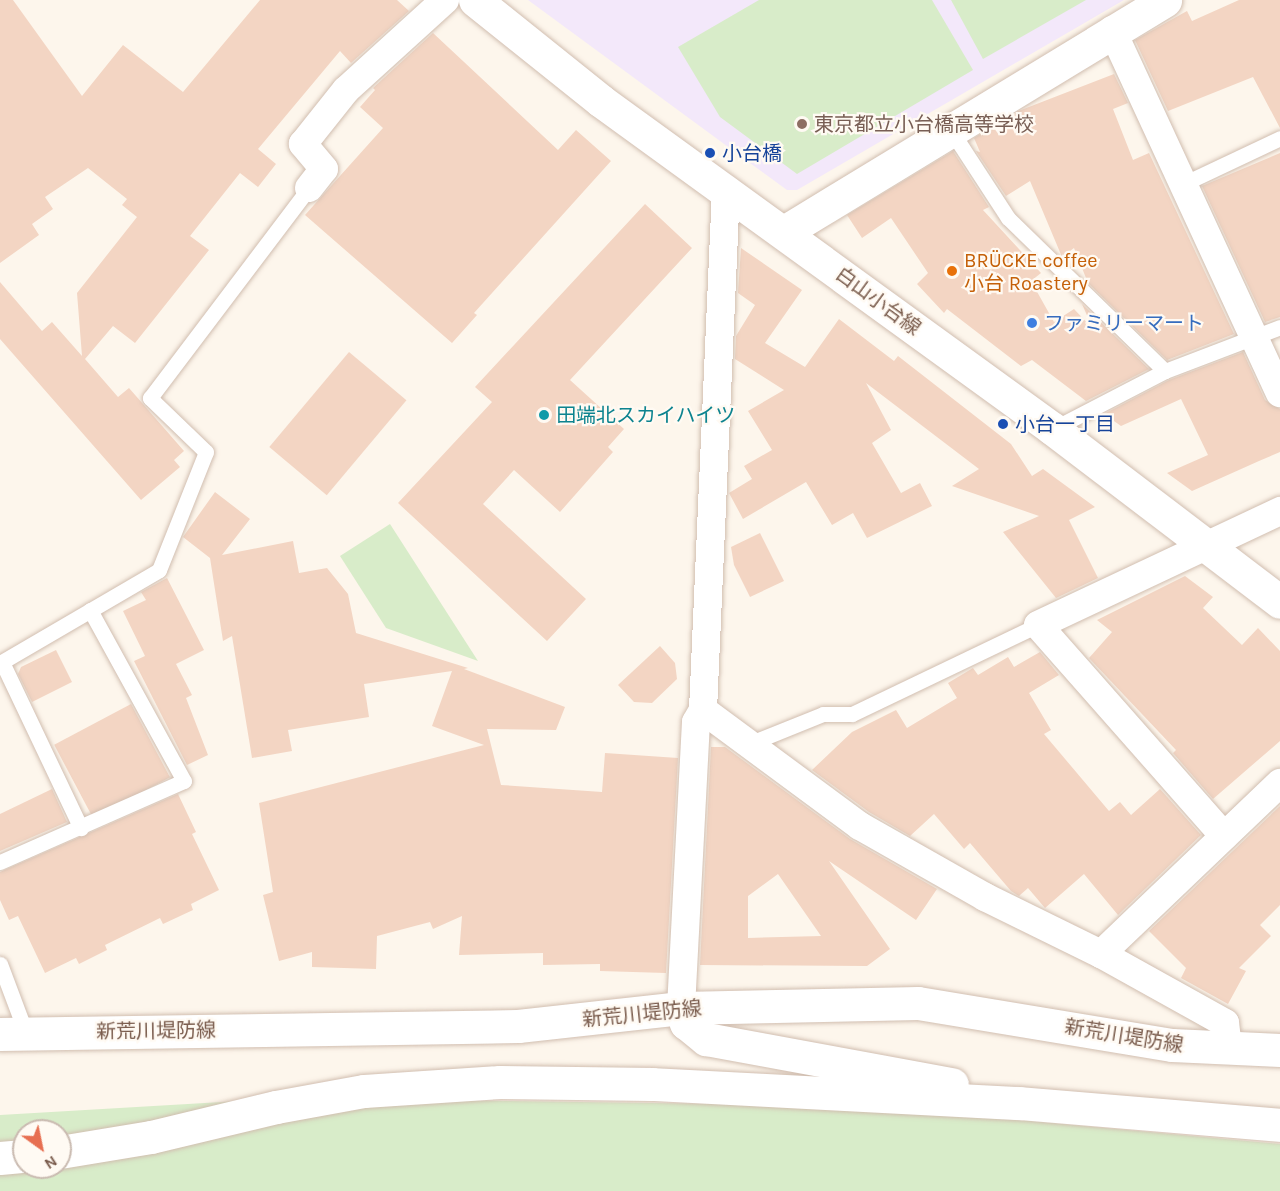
<!DOCTYPE html>
<meta charset="utf-8">
<style>
body{margin:0}
#map{position:relative;width:1280px;height:1191px;overflow:hidden;background:#fdf6ec;font-family:Karla,"Noto Sans JP",sans-serif}
div>[style]{position:absolute}
.education>*{inset:0;background:#f3e8fa}
.green>*{inset:0;background:#d8ecc9}
.building>*{inset:0;background:#f3d5c3;transform-origin:0 0}
.roads{filter:drop-shadow(0 0 2px #d1beb0) drop-shadow(0 0 2px #d1beb0)}
.lane>*{height:15px;margin:-7.5px;padding:0 7.5px;transform-origin:7.5px;border-radius:7.5px;background:#fff}
.street>*{height:28px;margin:-14px;padding:0 14px;transform-origin:14px;border-radius:14px;background:#fff}
.secondary>*{height:33px;margin:-16.5px;padding:0 16.5px;transform-origin:16.5px;border-radius:16.5px;background:#fff}
.dots>*{width:16px;height:16px;translate:-50% -50%;box-sizing:border-box;border:3px solid #fffaf3;border-radius:50%}
span{translate:-50% -50%;white-space:nowrap;text-align:center;line-height:1.15;-webkit-text-stroke:4.5px #fffaf3;paint-order:stroke}
.education-label{font-size:20px;color:#785e54}
.left{translate:0 -50%;text-align:left}
.transit-label{font-size:20px;color:#164399}
.food-label{font-size:20px;color:#c56008}
.street-label{font-size:20px;color:#7a5c4d}
.shop-label{font-size:20px;color:#366cbe}
.culture-label{font-size:20px;color:#0d838f}
.north{position:absolute;left:12px;top:1119px;width:60px;height:60px;box-sizing:border-box;background:#fffaf3;border:2px solid #cabbb1;border-radius:50%;rotate:147deg;font-size:16px;font-weight:700;line-height:24px;text-align:center;color:#7a5c4d}
.north::after{content:'';display:block;margin:auto;width:21px;height:27px;background:#e76f51;clip-path:polygon(50% 0,100% 100%,50% 72%,0 100%)}
</style>
<div id="map">
<div class="education">
<i style="clip-path:polygon(528px 0,1124px 0,797px 190px,787px 190px)"></i>
</div>
<div class="green">
<i style="clip-path:polygon(759px 0,932px 0,973px 70px,797px 174px,720px 117px,678px 47px)"></i>
<i style="clip-path:polygon(951px 0,1086px 0,983px 59px)"></i>
<i style="clip-path:polygon(390px 524px,478px 661px,386px 628px,340px 556px)"></i>
<i style="clip-path:polygon(evenodd,289px 1098px,865px 1106px,1280px 1144px,1280px 1191px,0 1191px,0 1115px,289px 1098px,24px 1131px,60px 1131px,60px 1167px,24px 1167px,24px 1131px)"></i>
</div>
<div class="building">
<i style="clip-path:polygon(0 0,13px 0,82px 96px,123px 45px,183px 92px,260px 0,397px 0,409px 11px,351px 63px,340px 51px,258px 149px,276px 164px,258px 187px,240px 173px,190px 236px,209px 250px,135px 343px,113px 326px,85px 359px,118px 397px,129px 388px,184px 451px,174px 460px,180px 467px,141px 500px,0 339px,0 282px,42px 331px,52px 322px,82px 356px,77px 293px,137px 217px,122px 205px,127px 199px,88px 168px,45px 197px,53px 209px,32px 224px,39px 235px,0 263px)"></i>
<i style="clip-path:polygon(1239px 0,1280px 0,1280px 128px,1253px 77px,1168px 111px,1135px 40px,1187px 11px,1192px 21px)"></i>
<i style="clip-path:polygon(433px 33px,558px 150px,576px 130px,611px 161px,474px 313px,477px 315px,452px 343px,305px 215px,383px 128px,360px 107px,375px 90px,373px 88px)"></i>
<i style="clip-path:polygon(1114px 74px,1128px 103px,1113px 109px,1133px 160px,1149px 153px,1234px 334px,1167px 360px,1088px 283px,1074px 248px,1062px 257px,1030px 181px,1006px 196px,976px 151px,980px 152px,974px 138px,1016px 112px)"></i>
<i style="clip-path:polygon(953px 151px,989px 207px,983px 210px,1041px 273px,1031px 281px,1054px 322px,1074px 309px,1093px 329px,1082px 304px,1149px 369px,1086px 401px,1032px 360px,1021px 366px,947px 309px,944px 313px,917px 284px,928px 273px,891px 218px,862px 238px,847px 215px)"></i>
<i style="clip-path:polygon(1280px 153px,1280px 317px,1265px 322px,1202px 186px)"></i>
<i style="clip-path:polygon(645px 204px,692px 248px,570px 380px,624px 429px,608px 447px,613px 452px,560px 512px,514px 470px,483px 504px,586px 599px,547px 641px,398px 503px,492px 402px,475px 387px)"></i>
<i style="clip-path:polygon(741px 248px,802px 290px,765px 343px,805px 367px,839px 319px,894px 361px,898px 356px,1011px 444px,1032px 476px,1043px 469px,1095px 507px,1069px 520px,1098px 578px,1056px 598px,1003px 532px,1039px 516px,952px 486px,979px 469px,866px 383px,891px 430px,872px 443px,901px 493px,920px 483px,932px 506px,867px 538px,853px 513px,832px 525px,806px 482px,743px 519px,729px 493px,752px 479px,744px 466px,772px 450px,748px 411px,784px 390px,735px 359px,736px 336px,755px 305px,738px 293px)"></i>
<i style="left:349px;top:352px;width:75px;height:124px;rotate:40deg"></i>
<i style="clip-path:polygon(1243px 352px,1265px 400px,1280px 409px,1280px 452px,1259px 461px,1192px 491px,1167px 473px,1208px 455px,1181px 399px,1121px 426px,1104px 414px,1169px 380px)"></i>
<i style="clip-path:polygon(215px 492px,250px 519px,222px 555px,293px 541px,299px 573px,327px 568px,348px 594px,356px 633px,468px 668px,464px 669px,565px 707px,556px 730px,487px 729px,501px 785px,602px 792px,605px 753px,678px 758px,666px 973px,600px 971px,600px 964px,543px 965px,543px 953px,459px 955px,462px 916px,433px 929px,430px 922px,377px 936px,376px 969px,312px 967px,312px 952px,279px 961px,263px 895px,273px 892px,259px 803px,484px 745px,432px 726px,452px 671px,364px 684px,369px 717px,288px 730px,292px 751px,252px 758px,232px 636px,223px 641px,210px 558px,183px 537px)"></i>
<i style="clip-path:polygon(760px 533px,784px 581px,750px 597px,734px 565px,731px 547px)"></i>
<i style="clip-path:polygon(1185px 576px,1213px 597px,1203px 608px,1242px 645px,1258px 628px,1280px 651px,1280px 741px,1213px 799px,1173px 753px,1176px 750px,1089px 658px,1112px 632px,1097px 620px)"></i>
<i style="clip-path:polygon(167px 578px,204px 650px,176px 664px,192px 695px,186px 698px,208px 755px,187px 765px,134px 661px,145px 656px,123px 611px,146px 600px,141px 592px)"></i>
<i style="clip-path:polygon(660px 646px,675px 663px,677px 679px,652px 703px,634px 702px,618px 685px)"></i>
<i style="clip-path:polygon(56px 650px,72px 682px,32px 702px,18px 674px,21px 667px)"></i>
<i style="clip-path:polygon(1040px 652px,1059px 675px,1029px 693px,1051px 730px,1044px 734px,1109px 811px,1120px 802px,1131px 815px,1160px 789px,1201px 835px,1118px 915px,1084px 874px,1045px 908px,1028px 888px,1019px 896px,1011px 891px,970px 843px,964px 849px,934px 814px,910px 836px,869px 812px,812px 770px,852px 732px,896px 710px,907px 728px,957px 698px,948px 683px,973px 668px,978px 675px,1008px 657px,1014px 667px)"></i>
<i style="left:131px;top:704px;width:83px;height:87px;rotate:62deg"></i>
<i style="clip-path:polygon(evenodd,711px 747px,725px 747px,850px 839px,937px 889px,916px 920px,829px 861px,890px 949px,867px 966px,700px 965px,711px 747px,778px 874px,821px 936px,748px 938px,748px 896px,778px 874px)"></i>
<i style="clip-path:polygon(52px 789px,67px 822px,0 851px,0 814px)"></i>
<i style="clip-path:polygon(178px 794px,196px 832px,192px 834px,219px 890px,191px 904px,193px 910px,163px 924px,160px 918px,105px 945px,107px 950px,79px 964px,76px 958px,45px 973px,18px 916px,9px 920px,0 900px,0 872px)"></i>
<i style="clip-path:polygon(1280px 806px,1280px 905px,1260px 925px,1271px 936px,1239px 968px,1246px 971px,1228px 1004px,1181px 978px,1186px 968px,1149px 931px)"></i>
</div>
<div class="roads">
<div class="lane">
<i style="left:950px;top:129px;width:106px;rotate:56.9deg"></i>
<i style="left:1008px;top:218px;width:219px;rotate:44.3deg"></i>
<i style="left:1185px;top:183px;width:105px;rotate:-25.3deg"></i>
<i style="left:1053px;top:429px;width:126px;rotate:-27.4deg"></i>
<i style="left:1165px;top:371px;width:123px;rotate:-20.9deg"></i>
<i style="left:2px;top:662px;width:184px;rotate:64.6deg"></i>
<i style="left:0;top:663px;width:184px;rotate:-30.3deg"></i>
<i style="left:159px;top:570px;width:127px;rotate:-68.3deg"></i>
<i style="left:206px;top:452px;width:78px;rotate:-136deg"></i>
<i style="left:150px;top:398px;width:263px;rotate:-52.9deg"></i>
<i style="left:751px;top:743px;width:78px;rotate:-21.9deg"></i>
<i style="left:823px;top:714px;width:29px"></i>
<i style="left:852px;top:714px;width:206px;rotate:-25.6deg"></i>
<i style="left:0;top:862px;width:201px;rotate:-23.8deg"></i>
<i style="left:184px;top:781px;width:195px;rotate:-118.8deg"></i>
<i style="left:0;top:964px;width:74px;rotate:69.4deg"></i>
</div>
<div class="street">
<i style="left:1112px;top:30px;width:400px;rotate:65.2deg"></i>
<i style="left:309px;top:188px;width:24px;rotate:-52deg"></i>
<i style="left:324px;top:169px;width:33px;rotate:-130deg"></i>
<i style="left:303px;top:144px;width:69px;rotate:-51.5deg"></i>
<i style="left:346px;top:90px;width:134px;rotate:-42.3deg"></i>
<i style="left:703px;top:710px;width:195px;rotate:36.5deg"></i>
<i style="left:860px;top:826px;width:144px;rotate:29.6deg"></i>
<i style="left:985px;top:897px;width:129px;rotate:26.2deg"></i>
<i style="left:1101px;top:954px;width:142px;rotate:29.1deg"></i>
<i style="left:1225px;top:1023px;width:26px;rotate:83deg"></i>
<i style="left:1224px;top:836px;width:281px;rotate:-131.4deg"></i>
<i style="left:1038px;top:625px;width:268px;rotate:-25.2deg"></i>
<i style="left:1101px;top:954px;width:248px;rotate:-43.7deg"></i>
<i style="left:681px;top:1008px;width:286px;rotate:-87deg"></i>
<i style="left:696px;top:722px;width:14px;rotate:-60deg"></i>
<i style="left:703px;top:710px;width:521px;rotate:-87.47deg"></i>
</div>
<div class="secondary">
<i style="left:475px;top:0;width:161px;rotate:38.7deg"></i>
<i style="left:601px;top:101px;width:558px;rotate:35.97deg"></i>
<i style="left:1053px;top:429px;width:285px;rotate:37.3deg"></i>
<i style="left:784px;top:232px;width:446px;rotate:-31.3deg"></i>
<i style="left:681px;top:1008px;width:16px;rotate:72deg"></i>
<i style="left:686px;top:1023px;width:26px;rotate:39deg"></i>
<i style="left:706px;top:1039px;width:250px;rotate:10.4deg"></i>
<i style="left:0;top:1034px;width:518px;rotate:-0.88deg"></i>
<i style="left:518px;top:1026px;width:164px;rotate:-6.3deg"></i>
<i style="left:681px;top:1008px;width:237px;rotate:-1.2deg"></i>
<i style="left:918px;top:1003px;width:257px;rotate:9.4deg"></i>
<i style="left:1172px;top:1045px;width:108px;rotate:2.7deg"></i>
<i style="left:60px;top:1152px;width:92px;rotate:-9.4deg"></i>
<i style="left:151px;top:1137px;width:129px;rotate:-13.5deg"></i>
<i style="left:276px;top:1107px;width:89px;rotate:-10.3deg"></i>
<i style="left:364px;top:1091px;width:136px;rotate:-3.8deg"></i>
<i style="left:500px;top:1082px;width:152px;rotate:0.8deg"></i>
<i style="left:652px;top:1084px;width:367px;rotate:3deg"></i>
<i style="left:1019px;top:1103px;width:262px;rotate:4.8deg"></i>
<i style="left:0;top:1158px;width:24px;rotate:-5deg"></i>
</div>
</div>
<div class="dots">
<i style="left:802px;top:124px;background:#8d6e63"></i>
<i style="left:710px;top:153px;background:#1a4fb4"></i>
<i style="left:952px;top:271px;background:#e8710a"></i>
<i style="left:1032px;top:323px;background:#3f7fe0"></i>
<i style="left:544px;top:415px;background:#0f9aa8"></i>
<i style="left:1003px;top:424px;background:#1a4fb4"></i>
</div>
<div class="education-label">
<span class="left" style="left:814px;top:124px">東京都立小台橋高等学校</span>
</div>
<div class="transit-label">
<span class="left" style="left:722px;top:153px">小台橋</span>
<span class="left" style="left:1015px;top:424px">小台一丁目</span>
</div>
<div class="food-label">
<span class="left" style="left:964px;top:272px">BRÜCKE coffee<br>小台 Roastery</span>
</div>
<div class="street-label">
<span style="left:878px;top:301px;rotate:36deg">白山小台線</span>
<span style="left:642px;top:1014px;rotate:-6deg">新荒川堤防線</span>
<span style="left:156px;top:1031px;rotate:-1deg">新荒川堤防線</span>
<span style="left:1124px;top:1036px;rotate:9deg">新荒川堤防線</span>
</div>
<div class="shop-label">
<span class="left" style="left:1044px;top:323px">ファミリーマート</span>
</div>
<div class="culture-label">
<span class="left" style="left:556px;top:415px">田端北スカイハイツ</span>
</div>
<div class="north">N</div>
</div>
